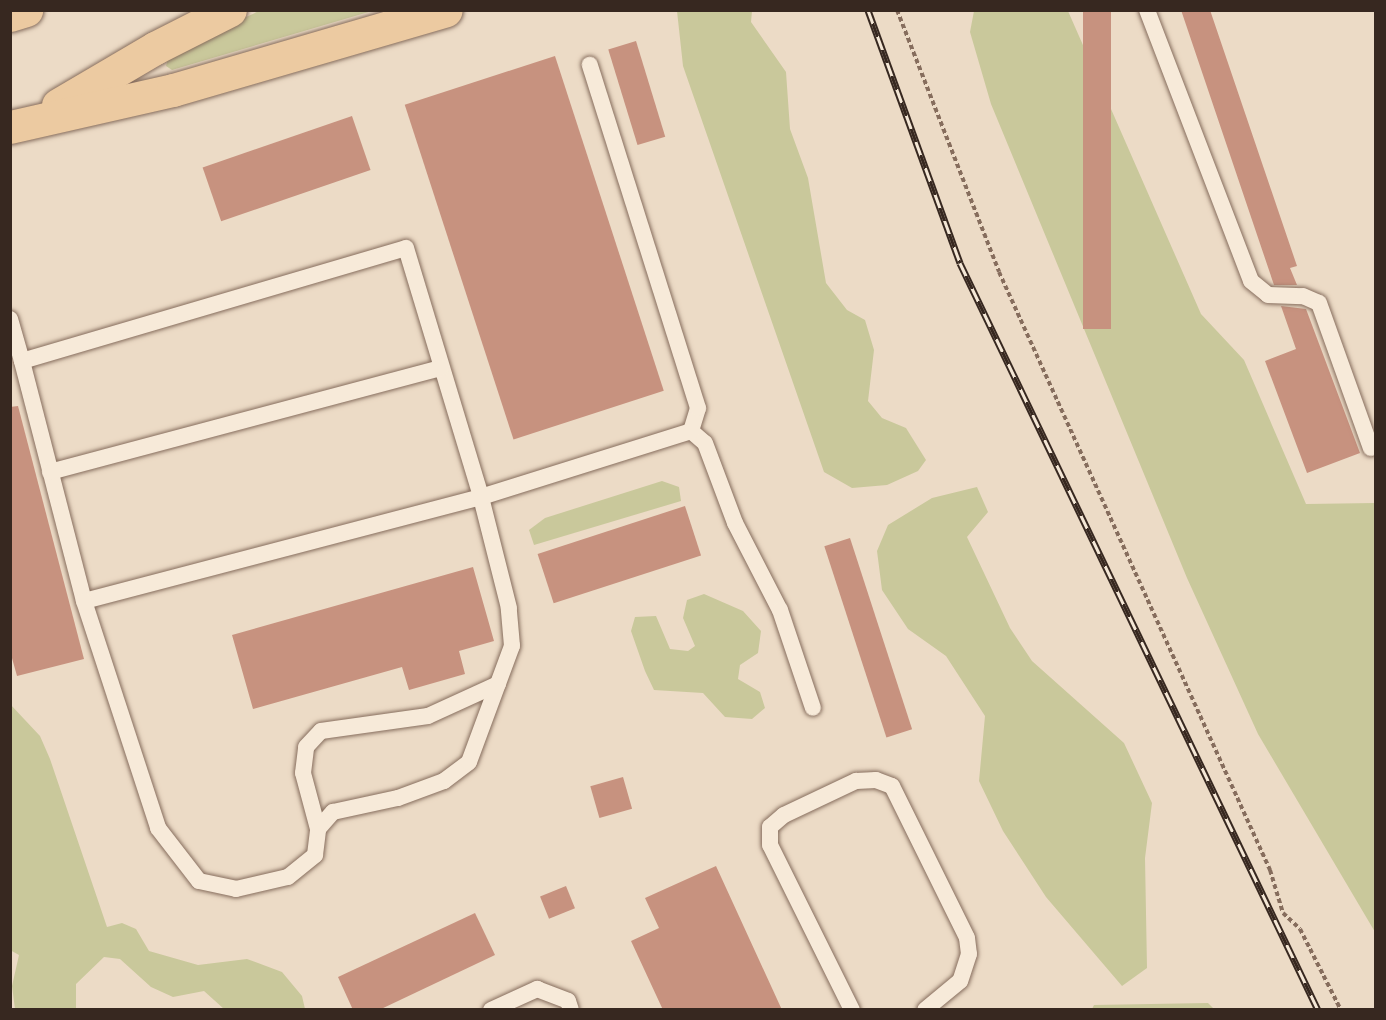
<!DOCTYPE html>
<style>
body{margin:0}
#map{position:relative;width:1386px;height:1020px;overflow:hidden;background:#ecdbc6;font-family:"Roboto Serif",serif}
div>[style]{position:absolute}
.green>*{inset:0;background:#c9c89b}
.building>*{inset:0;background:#c7927f;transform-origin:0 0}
.path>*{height:4px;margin-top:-2px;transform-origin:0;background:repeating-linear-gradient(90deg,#866d5d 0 4.5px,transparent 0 7.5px)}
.roads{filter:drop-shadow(0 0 2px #866d5d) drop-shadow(0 0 2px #866d5d)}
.service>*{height:16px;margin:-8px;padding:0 8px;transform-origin:8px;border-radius:8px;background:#f7ead9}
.primary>*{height:33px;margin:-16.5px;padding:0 16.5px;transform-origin:16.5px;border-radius:16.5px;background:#eccaa1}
.rail>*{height:7px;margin-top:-3.5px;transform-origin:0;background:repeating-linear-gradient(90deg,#f4e7d6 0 14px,#372820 0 28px);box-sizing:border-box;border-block:2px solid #372820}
span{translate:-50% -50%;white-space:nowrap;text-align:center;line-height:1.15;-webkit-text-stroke:6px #f4e7d6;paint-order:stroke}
.frame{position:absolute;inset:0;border:12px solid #372820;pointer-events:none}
</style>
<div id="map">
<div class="green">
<i style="clip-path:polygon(259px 11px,372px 11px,172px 70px,166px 66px,170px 52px)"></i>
<i style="clip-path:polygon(677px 11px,752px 11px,751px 22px,786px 72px,790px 129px,808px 178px,826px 283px,847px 310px,865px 320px,874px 350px,868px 401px,882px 418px,906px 428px,926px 460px,918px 471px,887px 485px,852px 488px,824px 472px,683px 66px)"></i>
<i style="clip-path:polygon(974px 11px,1068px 11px,1201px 314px,1244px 360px,1306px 504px,1375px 503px,1375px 932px,1258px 734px,1187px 578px,991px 104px,970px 32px)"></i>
<i style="clip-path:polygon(662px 481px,679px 487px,681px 501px,534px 545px,529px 530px,545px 518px)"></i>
<i style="clip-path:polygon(977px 487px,988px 512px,967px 537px,1010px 628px,1032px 661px,1124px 743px,1152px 803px,1145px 858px,1147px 968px,1122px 986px,1046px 897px,1003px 831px,979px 781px,985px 716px,946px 656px,908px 629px,882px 590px,877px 551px,888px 525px,932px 498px)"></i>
<i style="clip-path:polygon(704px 594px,743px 611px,761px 631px,758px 653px,740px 665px,738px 679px,760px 692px,765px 708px,752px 719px,725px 717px,703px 693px,654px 690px,645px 671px,631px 631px,635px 617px,656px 616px,670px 649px,688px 651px,695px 646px,683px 618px,687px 600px)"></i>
<i style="clip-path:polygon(10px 704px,40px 736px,50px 759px,107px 927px,122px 923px,136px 929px,149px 951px,198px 965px,247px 959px,282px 972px,302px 996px,305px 1009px,224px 1009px,204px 991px,173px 997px,151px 987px,120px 959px,104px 957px,76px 984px,76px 1009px,15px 1009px,12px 986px,19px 955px,10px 950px)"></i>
<i style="clip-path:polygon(1208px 1003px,1214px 1009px,1092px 1009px,1094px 1005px)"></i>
</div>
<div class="building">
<i style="left:1083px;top:10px;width:28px;height:319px"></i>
<i style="clip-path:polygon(1181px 10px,1210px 10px,1297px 266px,1290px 268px,1297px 285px,1274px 285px)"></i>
<i style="left:636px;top:41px;width:100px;height:29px;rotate:73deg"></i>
<i style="left:555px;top:56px;width:352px;height:158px;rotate:72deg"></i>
<i style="left:352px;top:116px;width:57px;height:158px;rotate:71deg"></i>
<i style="clip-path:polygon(1281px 306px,1306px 309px,1360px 453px,1307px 473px,1265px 361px,1296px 349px)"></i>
<i style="clip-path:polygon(18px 406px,84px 659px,17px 676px,10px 651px,10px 407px)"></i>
<i style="left:685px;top:506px;width:52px;height:155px;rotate:72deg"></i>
<i style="left:850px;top:538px;width:201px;height:27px;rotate:72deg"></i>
<i style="clip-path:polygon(473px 567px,494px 641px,459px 651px,465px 674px,409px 690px,402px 667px,253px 709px,232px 635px)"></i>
<i style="left:623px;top:777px;width:33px;height:34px;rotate:74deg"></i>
<i style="clip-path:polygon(716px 866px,782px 1010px,663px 1010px,631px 941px,659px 928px,645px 898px)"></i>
<i style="left:566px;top:886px;width:24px;height:28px;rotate:68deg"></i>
<i style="clip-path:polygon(475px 913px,495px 955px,379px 1010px,353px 1010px,338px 977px)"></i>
</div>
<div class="path">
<i style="left:897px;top:10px;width:281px;rotate:68.7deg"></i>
<i style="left:999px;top:272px;width:657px;rotate:65.62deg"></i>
<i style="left:1270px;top:870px;width:45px;rotate:73.2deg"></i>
<i style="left:1283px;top:913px;width:23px;rotate:43deg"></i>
<i style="left:1300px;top:929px;width:91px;rotate:63.2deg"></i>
</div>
<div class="roads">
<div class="service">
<i style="left:1147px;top:10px;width:290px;rotate:69deg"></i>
<i style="left:1251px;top:281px;width:22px;rotate:39deg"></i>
<i style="left:1268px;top:295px;width:35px;rotate:2deg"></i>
<i style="left:1303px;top:296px;width:17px;rotate:24deg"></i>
<i style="left:1319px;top:303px;width:154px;rotate:70.3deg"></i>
<i style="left:10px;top:319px;width:44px;rotate:74.1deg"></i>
<i style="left:22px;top:361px;width:400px;rotate:-16.4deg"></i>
<i style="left:406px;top:248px;width:260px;rotate:73.2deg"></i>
<i style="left:481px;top:497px;width:410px;rotate:165.3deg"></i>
<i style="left:84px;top:601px;width:248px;rotate:-104.5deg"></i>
<i style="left:691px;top:431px;width:18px;rotate:41deg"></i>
<i style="left:705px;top:443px;width:85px;rotate:69.4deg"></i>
<i style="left:735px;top:523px;width:98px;rotate:62.7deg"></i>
<i style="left:780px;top:610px;width:103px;rotate:71.4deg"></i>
<i style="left:50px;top:472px;width:404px;rotate:-14.9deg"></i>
<i style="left:84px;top:601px;width:239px;rotate:71.9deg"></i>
<i style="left:158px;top:828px;width:67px;rotate:52.3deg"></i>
<i style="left:199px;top:881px;width:38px;rotate:12deg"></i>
<i style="left:236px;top:889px;width:53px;rotate:-13deg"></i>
<i style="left:288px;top:877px;width:35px;rotate:-39deg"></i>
<i style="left:315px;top:855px;width:26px;rotate:-83deg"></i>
<i style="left:318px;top:829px;width:23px;rotate:-49deg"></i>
<i style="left:333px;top:812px;width:66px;rotate:-12.2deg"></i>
<i style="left:398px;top:798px;width:49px;rotate:-20.3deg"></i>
<i style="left:444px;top:781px;width:31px;rotate:-37deg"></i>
<i style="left:469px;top:762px;width:124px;rotate:-69.7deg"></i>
<i style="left:512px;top:646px;width:38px;rotate:-95deg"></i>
<i style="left:509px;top:608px;width:114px;rotate:-104.2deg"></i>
<i style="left:481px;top:497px;width:220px;rotate:-17.4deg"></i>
<i style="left:691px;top:431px;width:24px;rotate:-73deg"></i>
<i style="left:698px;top:408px;width:360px;rotate:-107.5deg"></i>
<i style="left:318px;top:829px;width:58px;rotate:-105deg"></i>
<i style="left:303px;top:773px;width:26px;rotate:-83deg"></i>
<i style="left:306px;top:747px;width:22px;rotate:-47deg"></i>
<i style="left:321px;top:731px;width:108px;rotate:-8deg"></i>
<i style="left:428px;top:716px;width:77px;rotate:-24.6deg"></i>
<i style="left:491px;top:1010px;width:51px;rotate:-24.5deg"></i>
<i style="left:537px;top:989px;width:33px;rotate:21deg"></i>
<i style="left:568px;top:1001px;width:9px;rotate:72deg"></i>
<i style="left:852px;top:1010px;width:184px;rotate:-116.4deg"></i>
<i style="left:770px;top:845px;width:18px;rotate:-90deg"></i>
<i style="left:770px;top:827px;width:18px;rotate:-41deg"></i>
<i style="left:784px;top:815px;width:80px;rotate:-25.3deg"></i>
<i style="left:856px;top:781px;width:20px;rotate:-3deg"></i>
<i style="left:876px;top:780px;width:17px;rotate:21deg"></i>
<i style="left:892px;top:786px;width:169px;rotate:63.7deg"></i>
<i style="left:967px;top:938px;width:16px;rotate:83deg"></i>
<i style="left:969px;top:954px;width:28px;rotate:108deg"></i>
<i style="left:960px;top:981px;width:45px;rotate:140.4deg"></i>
</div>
<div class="primary">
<i style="left:10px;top:15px;width:17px;rotate:-17deg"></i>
<i style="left:58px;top:105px;width:113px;rotate:-30.4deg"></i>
<i style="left:155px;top:48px;width:84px;rotate:-26.9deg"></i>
<i style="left:10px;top:127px;width:167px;rotate:-12.8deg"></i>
<i style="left:173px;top:90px;width:284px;rotate:-16.3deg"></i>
</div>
</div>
<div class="rail">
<i style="left:868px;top:10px;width:269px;rotate:70deg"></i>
<i style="left:960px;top:263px;width:828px;rotate:64.39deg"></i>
</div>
<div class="frame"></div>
</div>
